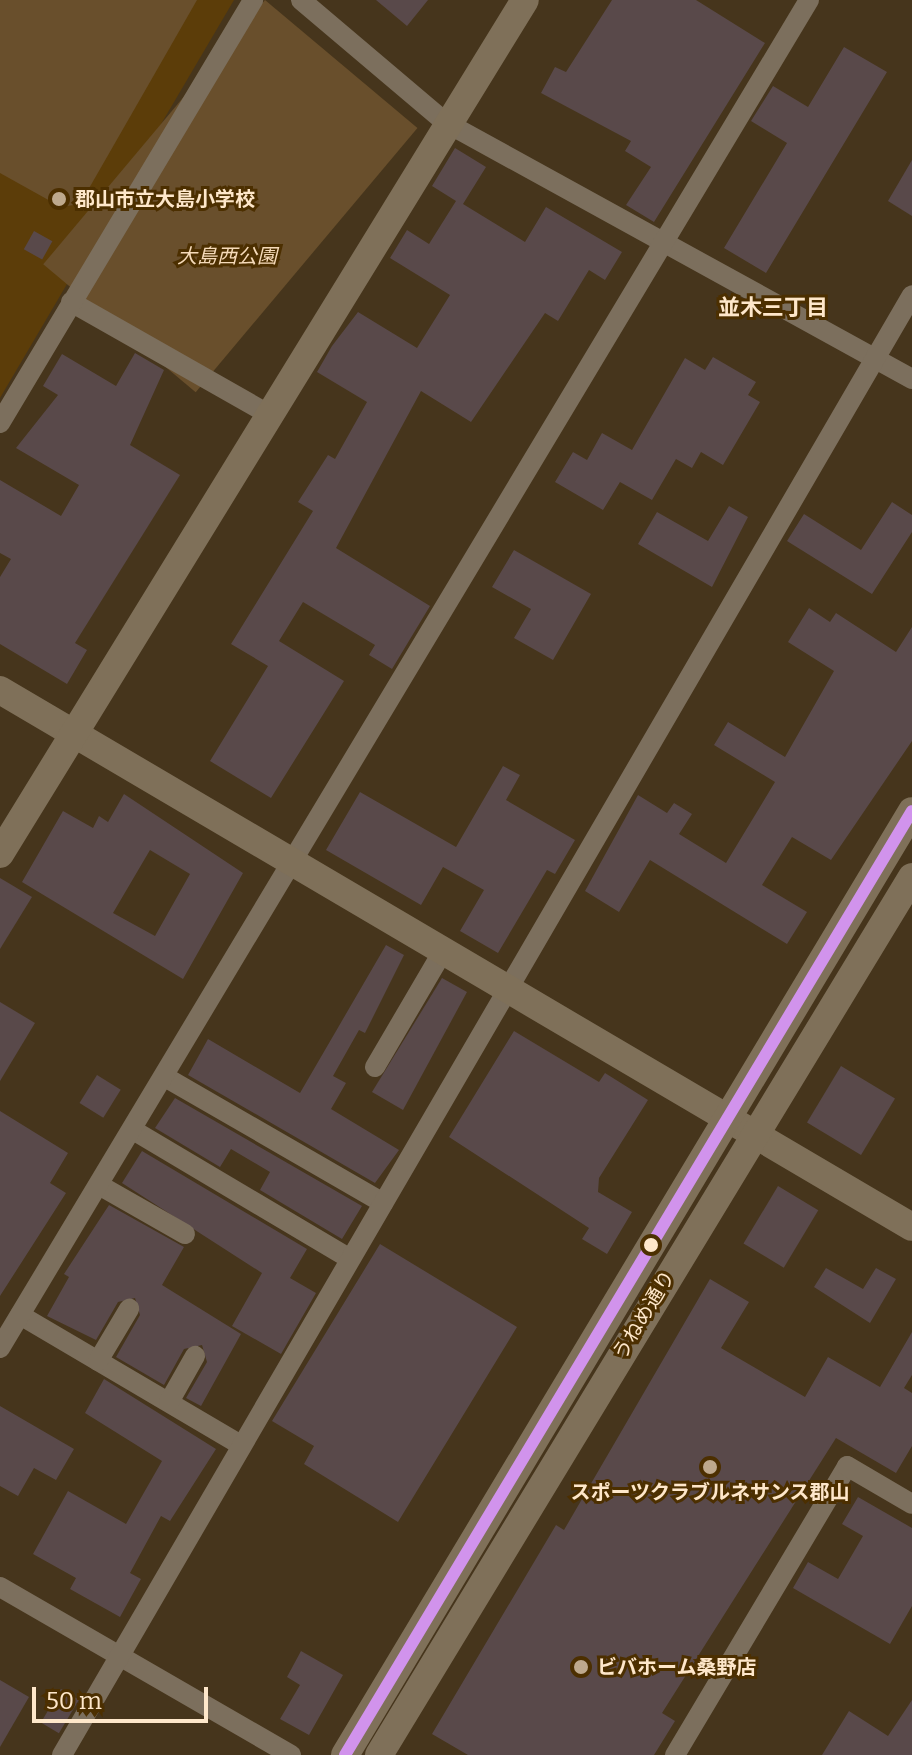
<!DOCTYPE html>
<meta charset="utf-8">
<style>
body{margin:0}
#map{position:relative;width:912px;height:1755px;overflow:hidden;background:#46351c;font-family:Bitter,"Noto Sans JP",serif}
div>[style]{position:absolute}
.built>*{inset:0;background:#5c3d09}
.green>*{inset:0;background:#694f2c;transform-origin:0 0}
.building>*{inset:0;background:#59494a;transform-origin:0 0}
.street>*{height:20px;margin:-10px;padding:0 10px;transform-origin:10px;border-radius:10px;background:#7c6f5d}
.secondary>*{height:28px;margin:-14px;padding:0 14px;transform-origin:14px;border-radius:14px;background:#7f7059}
.bus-1>*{height:12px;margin:-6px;padding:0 6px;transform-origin:6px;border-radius:6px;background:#d193ec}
.dots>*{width:22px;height:22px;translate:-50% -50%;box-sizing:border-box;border:4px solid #4c2f00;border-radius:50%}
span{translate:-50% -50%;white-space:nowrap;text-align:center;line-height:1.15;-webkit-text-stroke:6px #4c2f00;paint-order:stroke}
.poi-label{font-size:20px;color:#fee7ca;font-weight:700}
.left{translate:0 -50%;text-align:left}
.park-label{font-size:20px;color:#f5dab9;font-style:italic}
.street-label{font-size:20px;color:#fee7ca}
.neighbourhood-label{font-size:22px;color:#fee7ca;font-weight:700}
.scale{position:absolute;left:32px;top:1687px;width:176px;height:36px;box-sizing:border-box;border:4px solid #fee7ca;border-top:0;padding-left:10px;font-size:24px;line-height:28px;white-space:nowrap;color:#fee7ca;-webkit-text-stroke:6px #4c2f00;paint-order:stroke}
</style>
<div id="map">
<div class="built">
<i style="clip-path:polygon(0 0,234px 0,0 398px)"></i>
</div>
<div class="green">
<i style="clip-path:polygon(0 0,197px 0,80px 204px,61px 207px,0 173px)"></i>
<i style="left:265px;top:0;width:199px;height:345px;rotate:40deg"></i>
</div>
<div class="building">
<i style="clip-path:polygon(376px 0,428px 0,407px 26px)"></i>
<i style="clip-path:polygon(612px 0,696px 0,765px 43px,654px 222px,626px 205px,651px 167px,625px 151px,631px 141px,541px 93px,555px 67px,566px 72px)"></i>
<i style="clip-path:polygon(844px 47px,887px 72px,766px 273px,724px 248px,787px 143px,751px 121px,773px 86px,808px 107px)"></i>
<i style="clip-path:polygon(455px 148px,486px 167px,463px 204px,525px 242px,546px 207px,622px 252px,605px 280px,589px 270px,558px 321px,545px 313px,471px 422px,421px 391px,336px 548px,430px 606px,392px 669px,369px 655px,375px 645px,303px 602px,279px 641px,344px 681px,271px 798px,210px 761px,268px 666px,231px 644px,313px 511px,298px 502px,328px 455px,335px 459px,367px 402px,317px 372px,332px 346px,358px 312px,417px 348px,450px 295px,390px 258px,407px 230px,429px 244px,456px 201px,432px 186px)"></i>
<i style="clip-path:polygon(912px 160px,912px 216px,888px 201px)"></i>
<i style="left:34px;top:231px;width:21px;height:21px;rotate:29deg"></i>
<i style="clip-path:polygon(135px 353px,164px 370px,130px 445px,180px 475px,75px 643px,87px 650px,67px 684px,0 644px,0 577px,11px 559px,0 553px,0 480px,61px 516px,79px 485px,16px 448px,58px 395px,43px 386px,62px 354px,116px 386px)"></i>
<i style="clip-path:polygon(713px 357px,756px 382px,748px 395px,760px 402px,723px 465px,701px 452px,692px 468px,676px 459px,652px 500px,620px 482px,603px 510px,555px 482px,573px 452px,587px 460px,602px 433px,632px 450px,685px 358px,705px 370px)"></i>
<i style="clip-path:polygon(892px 502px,912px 515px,912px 532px,872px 594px,787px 541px,804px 514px,861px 550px)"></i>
<i style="clip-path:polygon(729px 506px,748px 517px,712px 587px,638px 544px,657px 512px,708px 541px)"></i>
<i style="clip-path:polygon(514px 550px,591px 594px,553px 660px,514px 638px,531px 609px,492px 587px)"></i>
<i style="clip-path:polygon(809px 608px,830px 622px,836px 613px,896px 652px,912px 627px,912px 741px,831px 860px,792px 837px,762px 885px,807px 912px,787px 944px,650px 860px,619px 912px,585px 891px,638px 795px,667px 813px,674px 803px,692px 814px,679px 834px,726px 863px,775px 782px,714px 745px,728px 722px,785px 757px,834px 671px,788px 642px)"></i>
<i style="clip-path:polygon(503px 766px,520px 775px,506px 800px,575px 840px,555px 874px,547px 870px,498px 953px,460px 931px,484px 890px,443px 867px,421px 905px,326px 850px,360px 792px,456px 847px)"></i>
<i style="clip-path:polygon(evenodd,124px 794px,243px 873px,183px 979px,22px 882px,63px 811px,93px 828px,99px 816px,108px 822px,124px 794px,150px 850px,190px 874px,155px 936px,113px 913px,150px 850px)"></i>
<i style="clip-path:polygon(0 878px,32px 897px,0 949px)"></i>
<i style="clip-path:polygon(386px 945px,404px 955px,365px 1033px,359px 1030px,333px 1076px,346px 1083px,331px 1109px,399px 1150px,375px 1183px,188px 1075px,208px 1039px,300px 1093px)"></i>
<i style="clip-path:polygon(442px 978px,467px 992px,403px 1110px,372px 1092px)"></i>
<i style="clip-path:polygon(0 1002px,35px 1023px,0 1081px)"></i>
<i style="clip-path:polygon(514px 1031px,599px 1082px,605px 1073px,648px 1100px,599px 1178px,598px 1192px,632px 1212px,607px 1254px,582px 1239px,589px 1228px,449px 1137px)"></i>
<i style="left:841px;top:1066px;width:63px;height:66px;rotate:31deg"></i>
<i style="left:97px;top:1075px;width:28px;height:33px;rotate:32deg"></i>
<i style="clip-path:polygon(175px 1098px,362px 1206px,342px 1239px,260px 1190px,270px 1172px,231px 1149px,220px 1167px,155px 1128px)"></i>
<i style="clip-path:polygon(0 1111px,68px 1153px,50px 1183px,66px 1193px,0 1296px)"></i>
<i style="clip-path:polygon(142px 1151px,307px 1249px,290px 1278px,316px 1293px,281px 1354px,232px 1326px,262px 1273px,122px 1183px)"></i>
<i style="left:778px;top:1186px;width:47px;height:67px;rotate:31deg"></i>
<i style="clip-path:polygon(109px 1205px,184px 1247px,162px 1285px,241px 1334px,201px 1406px,186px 1398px,207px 1362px,202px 1345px,184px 1349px,164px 1385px,116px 1357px,140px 1315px,135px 1298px,118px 1302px,96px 1340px,47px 1316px,69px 1277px,64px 1274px)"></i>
<i style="clip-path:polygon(380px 1244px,517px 1327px,398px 1522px,304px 1464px,314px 1446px,272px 1421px)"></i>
<i style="clip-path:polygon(826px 1268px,863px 1289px,876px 1268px,896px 1279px,870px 1323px,814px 1287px)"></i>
<i style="clip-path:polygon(710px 1279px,749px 1302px,721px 1348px,805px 1397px,828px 1357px,880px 1387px,912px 1332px,912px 1375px,904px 1388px,912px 1393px,912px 1446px,896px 1473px,836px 1438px,662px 1713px,675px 1721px,654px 1755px,468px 1755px,432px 1734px,556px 1525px,564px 1530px)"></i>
<i style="clip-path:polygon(104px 1379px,216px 1449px,170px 1521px,161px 1516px,130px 1573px,141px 1579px,120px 1617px,70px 1589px,76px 1578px,33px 1554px,68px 1491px,126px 1524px,162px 1461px,85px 1413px)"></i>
<i style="clip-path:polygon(0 1406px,74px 1449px,56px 1480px,34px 1468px,18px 1496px,0 1486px)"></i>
<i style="clip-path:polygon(858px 1497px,912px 1528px,912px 1606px,890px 1644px,793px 1588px,808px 1562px,838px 1579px,863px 1536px,842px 1524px)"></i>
<i style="clip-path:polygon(301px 1651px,343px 1675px,309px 1735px,280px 1719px,300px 1685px,287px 1677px)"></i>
<i style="clip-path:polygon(0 1680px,29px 1697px,0 1747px)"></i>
<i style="left:61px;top:1689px;width:21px;height:39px;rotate:31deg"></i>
<i style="clip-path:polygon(912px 1700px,912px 1755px,822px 1755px,849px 1711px,888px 1736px)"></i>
</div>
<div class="street">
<i style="left:301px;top:0;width:189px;rotate:40.3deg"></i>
<i style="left:445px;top:122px;width:533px;rotate:28.82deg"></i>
<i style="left:71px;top:302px;width:227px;rotate:29.6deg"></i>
<i style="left:0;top:423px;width:493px;rotate:-59.1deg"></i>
<i style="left:375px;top:1067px;width:134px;rotate:-59.6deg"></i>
<i style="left:165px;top:1077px;width:252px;rotate:30deg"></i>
<i style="left:133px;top:1130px;width:252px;rotate:30.7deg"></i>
<i style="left:99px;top:1185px;width:99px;rotate:29.7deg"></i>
<i style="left:20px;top:1315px;width:256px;rotate:30.5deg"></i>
<i style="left:0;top:1348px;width:1572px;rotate:-59.03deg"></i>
<i style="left:98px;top:1361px;width:61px;rotate:-59.2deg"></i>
<i style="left:169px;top:1402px;width:53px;rotate:-60.5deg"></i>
<i style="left:0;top:1587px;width:336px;rotate:30deg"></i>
<i style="left:62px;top:1755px;width:1689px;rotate:-59.79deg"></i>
<i style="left:675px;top:1755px;width:336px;rotate:-59.2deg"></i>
<i style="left:847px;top:1466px;width:75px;rotate:30.3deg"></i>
</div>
<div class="secondary">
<i style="left:0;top:690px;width:1058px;rotate:30.49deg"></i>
<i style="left:0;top:854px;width:1002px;rotate:-58.42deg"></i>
<i style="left:345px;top:1755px;width:1101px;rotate:-59.01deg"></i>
<i style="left:379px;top:1755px;width:1027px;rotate:-58.74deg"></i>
</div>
<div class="bus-1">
<i style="left:345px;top:1755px;width:1101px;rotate:-59.01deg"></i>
</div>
<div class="dots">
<i style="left:59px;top:199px;background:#bea98d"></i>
<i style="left:651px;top:1245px;background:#fee7ca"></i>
<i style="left:710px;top:1467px;background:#bea98d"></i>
<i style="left:581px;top:1667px;background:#bea98d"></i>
</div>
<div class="poi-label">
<span class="left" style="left:75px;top:199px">郡山市立大島小学校</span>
<span style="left:710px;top:1492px">スポーツクラブルネサンス郡山</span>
<span class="left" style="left:597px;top:1667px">ビバホーム桑野店</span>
</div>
<div class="park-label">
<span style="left:227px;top:256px">大島西公園</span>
</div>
<div class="street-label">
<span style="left:644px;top:1315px;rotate:-59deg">うねめ通り</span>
</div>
<div class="neighbourhood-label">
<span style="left:773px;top:308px">並木三丁目</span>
</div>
<div class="scale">50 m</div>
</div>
